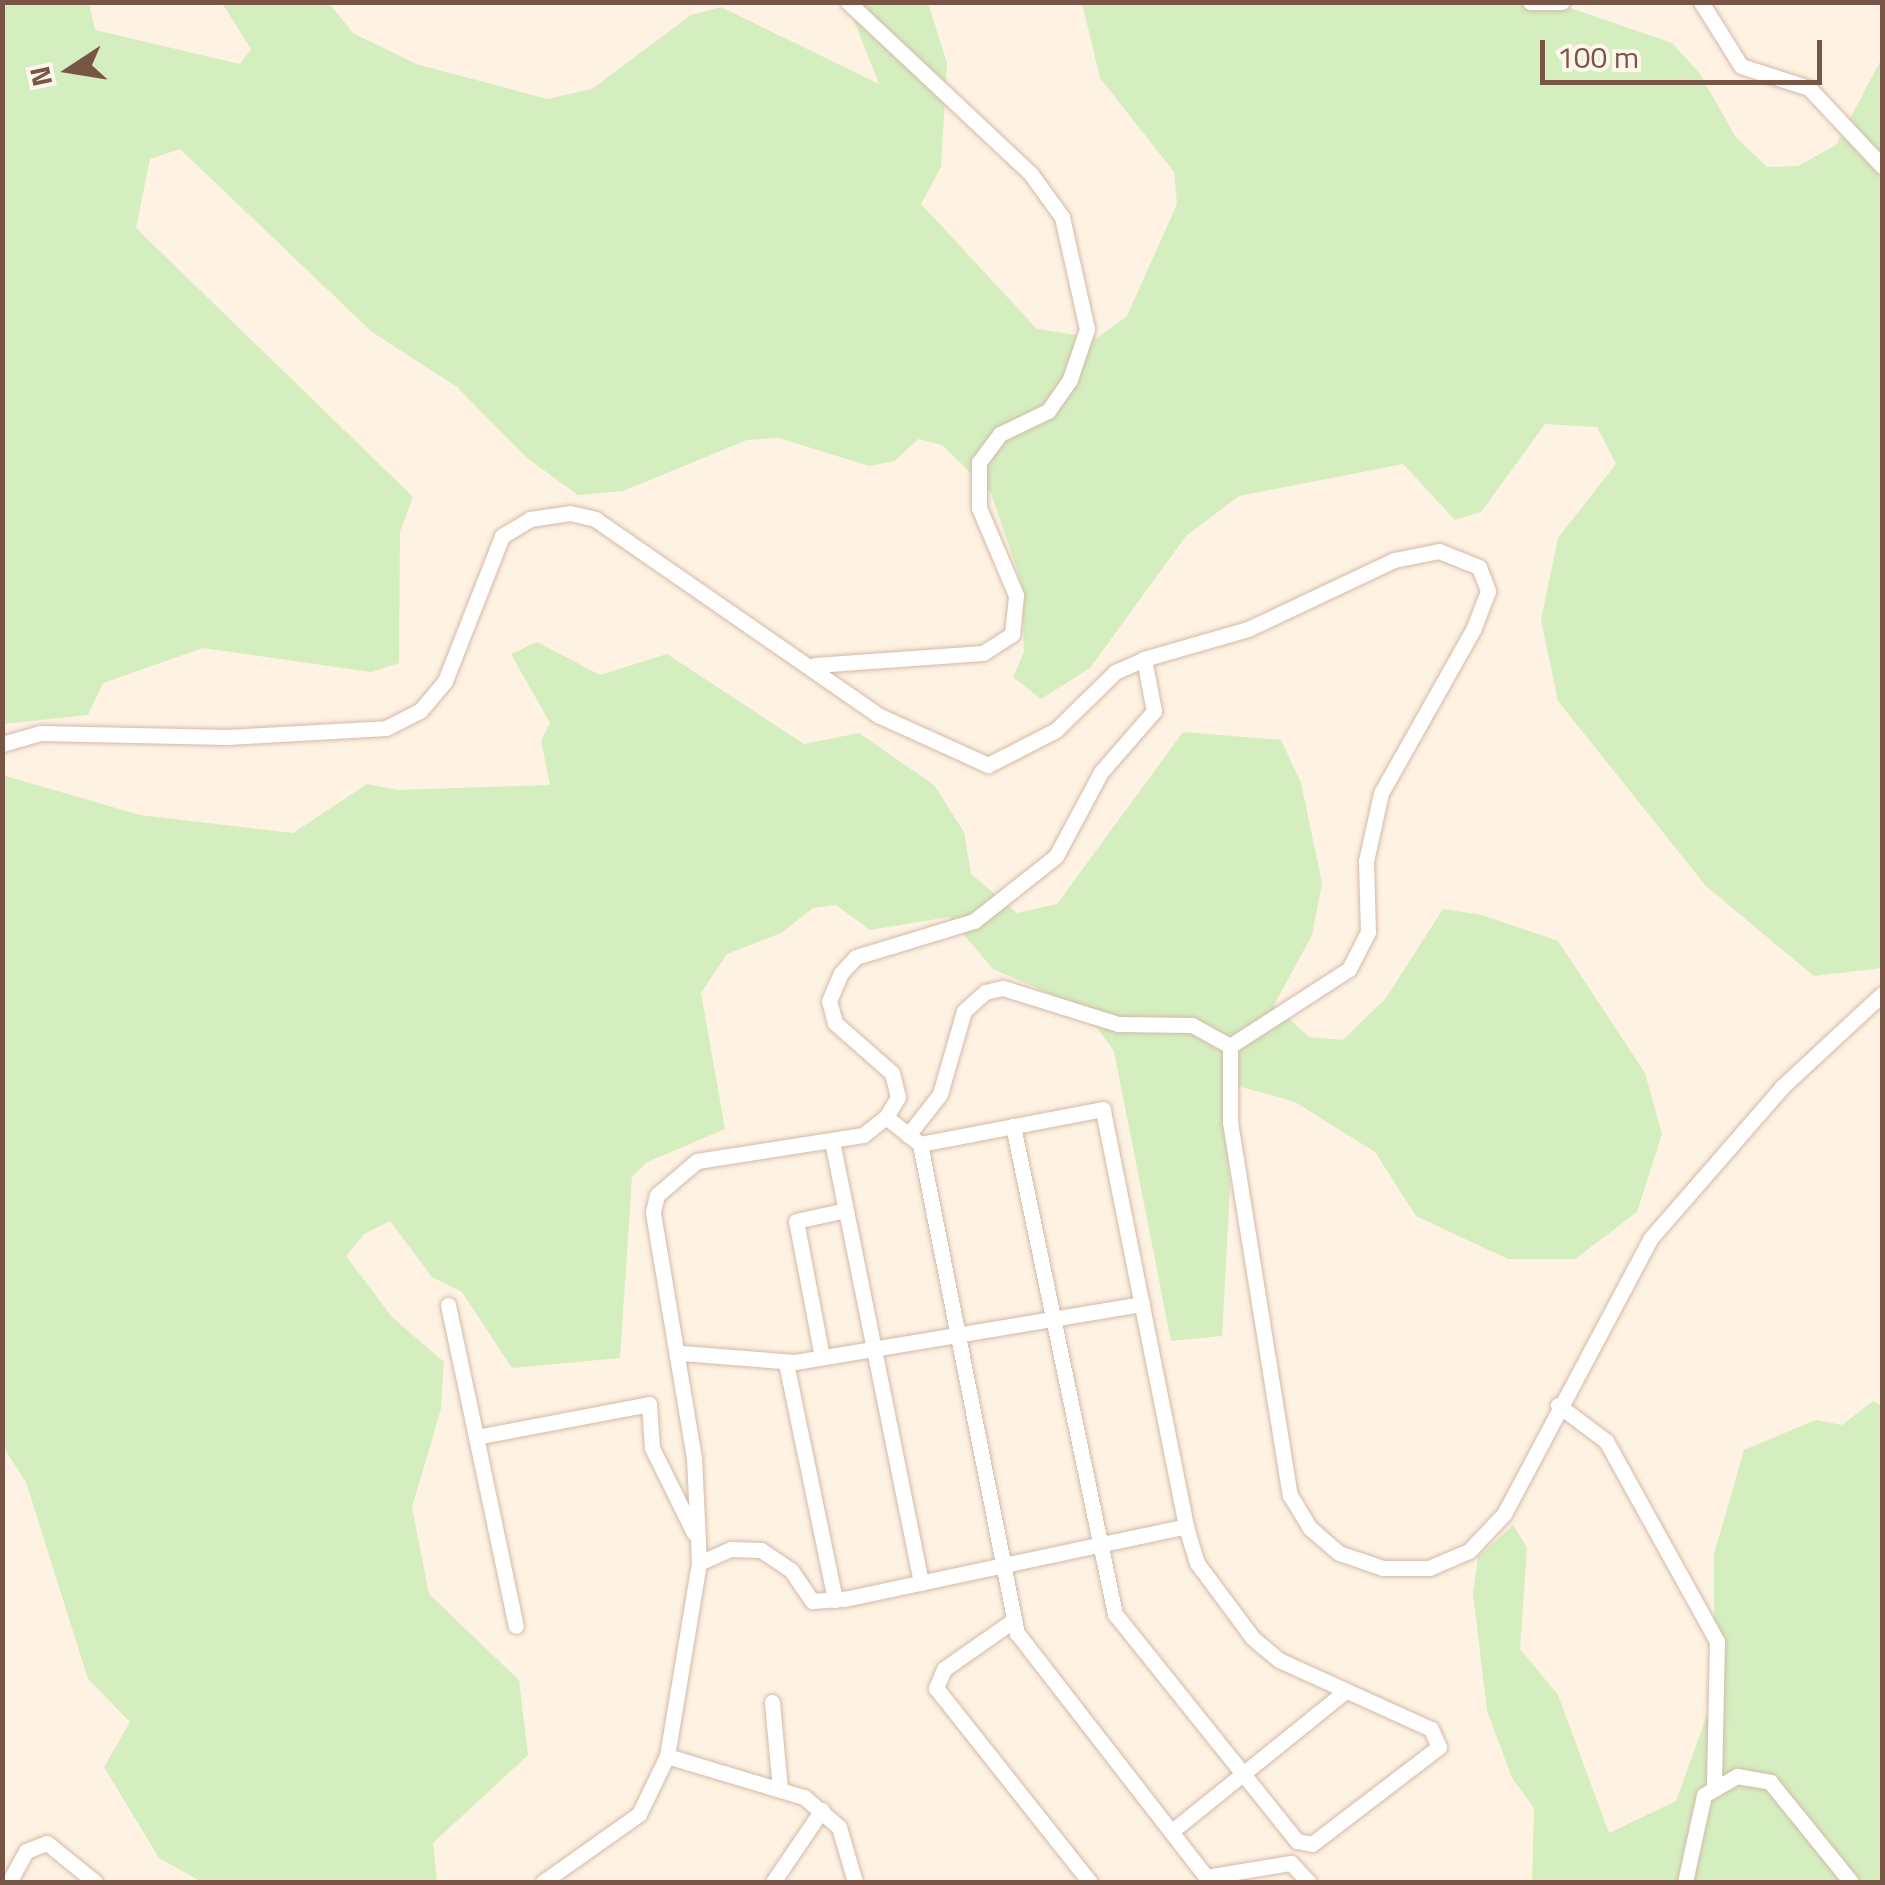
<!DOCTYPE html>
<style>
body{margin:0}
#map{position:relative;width:1885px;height:1885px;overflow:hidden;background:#fef2e2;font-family:"Titillium Web",sans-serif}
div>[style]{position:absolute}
.green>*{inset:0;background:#d5eebf}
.roads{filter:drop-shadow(0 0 2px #d3baaa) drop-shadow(0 0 2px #d3baaa)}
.street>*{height:15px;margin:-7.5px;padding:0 7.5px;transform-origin:7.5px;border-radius:7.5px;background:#fff}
span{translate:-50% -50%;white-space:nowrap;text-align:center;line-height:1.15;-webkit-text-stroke:8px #fff6eb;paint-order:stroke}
.frame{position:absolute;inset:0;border:5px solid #795546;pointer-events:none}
.north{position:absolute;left:20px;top:20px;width:100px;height:100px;-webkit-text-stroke:8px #fff6eb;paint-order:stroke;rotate:258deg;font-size:28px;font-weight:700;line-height:40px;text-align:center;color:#795546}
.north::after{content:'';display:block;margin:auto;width:35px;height:45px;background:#795546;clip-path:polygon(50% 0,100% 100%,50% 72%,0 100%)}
.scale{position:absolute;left:1540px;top:40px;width:282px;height:45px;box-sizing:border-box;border:5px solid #795546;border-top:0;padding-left:12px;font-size:30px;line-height:35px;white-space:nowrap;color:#795546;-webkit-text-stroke:8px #fff6eb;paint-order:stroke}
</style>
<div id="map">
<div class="green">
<i style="clip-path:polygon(2px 3px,89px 3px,95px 30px,240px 64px,251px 49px,222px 3px,329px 3px,353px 33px,416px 64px,547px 99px,592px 89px,691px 15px,721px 7px,879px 84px,847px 3px,928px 3px,947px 63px,941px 167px,921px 204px,1037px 329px,1097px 338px,1127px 316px,1177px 204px,1174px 172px,1100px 78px,1082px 3px,1556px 3px,1672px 43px,1700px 74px,1735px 136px,1767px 167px,1798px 166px,1836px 145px,1882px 58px,1882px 968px,1814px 976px,1706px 886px,1558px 701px,1541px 620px,1558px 538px,1616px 464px,1597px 427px,1545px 424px,1481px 512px,1455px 520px,1403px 464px,1239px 496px,1186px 536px,1090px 668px,1041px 699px,1013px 677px,1024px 652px,1022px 584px,991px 493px,942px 445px,918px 439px,895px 461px,869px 466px,779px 438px,747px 440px,623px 491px,578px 495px,527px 458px,457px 387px,372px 332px,180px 149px,150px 159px,136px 228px,413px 497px,400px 532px,399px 663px,371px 672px,203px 648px,103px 683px,88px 715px,3px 724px)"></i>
<i style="clip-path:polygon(537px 642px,600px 675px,667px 654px,804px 744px,859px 733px,934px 785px,964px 832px,971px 874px,1017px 913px,1057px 904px,1183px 732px,1281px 740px,1301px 783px,1322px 883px,1312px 935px,1274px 1005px,1309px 1037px,1343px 1040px,1386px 998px,1443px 909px,1482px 915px,1558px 941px,1645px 1073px,1662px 1134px,1637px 1212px,1575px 1259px,1508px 1259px,1416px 1216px,1375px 1152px,1295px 1102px,1223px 1082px,1230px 1188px,1222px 1336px,1171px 1341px,1114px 1051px,1092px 1021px,1071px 1003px,993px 969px,949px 917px,870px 930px,836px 905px,813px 908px,781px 933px,727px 954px,701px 993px,725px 1129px,647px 1162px,632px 1177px,620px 1358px,512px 1368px,462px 1292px,432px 1277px,390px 1221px,364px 1234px,346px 1256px,392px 1317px,444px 1362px,441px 1409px,412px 1507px,429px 1594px,519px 1680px,528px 1755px,433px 1843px,437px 1882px,202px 1882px,159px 1858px,104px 1767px,130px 1722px,88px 1679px,26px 1482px,3px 1447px,2px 775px,140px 815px,293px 833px,367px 784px,398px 790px,550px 785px,541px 741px,550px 723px,511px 654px)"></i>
<i style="clip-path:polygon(1873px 1401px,1882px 1406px,1882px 1882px,1532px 1882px,1534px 1808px,1512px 1778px,1487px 1711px,1473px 1593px,1478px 1557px,1513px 1525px,1527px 1547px,1520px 1649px,1558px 1695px,1609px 1833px,1676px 1801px,1714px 1696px,1714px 1554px,1744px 1450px,1816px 1420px,1842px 1425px)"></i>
</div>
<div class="roads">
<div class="street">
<i style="left:1530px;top:2px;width:32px"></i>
<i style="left:1701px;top:2px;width:75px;rotate:58deg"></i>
<i style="left:1741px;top:66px;width:71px;rotate:17.9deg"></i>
<i style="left:1809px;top:88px;width:107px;rotate:46.9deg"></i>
<i style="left:815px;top:665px;width:168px;rotate:-4.1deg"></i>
<i style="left:983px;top:653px;width:35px;rotate:-33deg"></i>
<i style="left:1012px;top:634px;width:39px;rotate:-84deg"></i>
<i style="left:1016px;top:595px;width:95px;rotate:-113deg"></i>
<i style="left:979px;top:508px;width:46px;rotate:-90deg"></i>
<i style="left:979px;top:462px;width:35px;rotate:-53deg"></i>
<i style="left:1000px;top:434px;width:53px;rotate:-25.6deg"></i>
<i style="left:1048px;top:411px;width:39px;rotate:-55deg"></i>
<i style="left:1070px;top:379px;width:53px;rotate:-71.2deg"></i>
<i style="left:1087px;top:329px;width:115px;rotate:-102.6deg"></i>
<i style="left:1062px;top:217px;width:53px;rotate:-125.8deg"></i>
<i style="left:1031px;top:174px;width:251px;rotate:-136.8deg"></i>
<i style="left:2px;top:744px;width:40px;rotate:-16deg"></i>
<i style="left:40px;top:733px;width:187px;rotate:1.2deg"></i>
<i style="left:227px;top:737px;width:159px;rotate:-3.2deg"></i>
<i style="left:386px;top:728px;width:38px;rotate:-27deg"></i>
<i style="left:420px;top:711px;width:39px;rotate:-50deg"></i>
<i style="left:445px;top:681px;width:156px;rotate:-68.5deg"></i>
<i style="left:502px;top:536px;width:33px;rotate:-31deg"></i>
<i style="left:530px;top:519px;width:40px;rotate:-8.5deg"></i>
<i style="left:570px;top:513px;width:26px;rotate:13deg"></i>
<i style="left:595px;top:519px;width:346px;rotate:34.7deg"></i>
<i style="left:880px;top:716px;width:119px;rotate:24.4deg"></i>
<i style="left:988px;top:765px;width:76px;rotate:-27.2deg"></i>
<i style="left:1056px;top:730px;width:83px;rotate:-44.5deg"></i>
<i style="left:1115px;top:672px;width:32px;rotate:-24deg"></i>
<i style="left:1144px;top:659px;width:108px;rotate:-16.1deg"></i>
<i style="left:1248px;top:629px;width:161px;rotate:-25.3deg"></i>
<i style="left:1394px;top:560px;width:46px;rotate:-11.3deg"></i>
<i style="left:1439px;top:551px;width:43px;rotate:21.8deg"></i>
<i style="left:1479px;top:567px;width:26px;rotate:69deg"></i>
<i style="left:1488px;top:591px;width:40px;rotate:111deg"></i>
<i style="left:1474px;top:628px;width:189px;rotate:119.4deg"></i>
<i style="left:1381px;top:793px;width:70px;rotate:102.4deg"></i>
<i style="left:1366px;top:861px;width:71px;rotate:88.4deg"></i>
<i style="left:1368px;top:932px;width:42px;rotate:117.2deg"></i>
<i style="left:1349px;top:969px;width:142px;rotate:147.1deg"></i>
<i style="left:1230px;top:1046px;width:76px;rotate:90deg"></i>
<i style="left:1230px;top:1122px;width:378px;rotate:80.9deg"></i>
<i style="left:1290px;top:1495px;width:39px;rotate:59deg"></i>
<i style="left:1310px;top:1528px;width:38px;rotate:41deg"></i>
<i style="left:1339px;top:1553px;width:46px;rotate:18.8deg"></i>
<i style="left:1383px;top:1568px;width:46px"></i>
<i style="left:1429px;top:1568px;width:43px;rotate:-23deg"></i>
<i style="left:1469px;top:1551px;width:51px;rotate:-46.6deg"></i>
<i style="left:1504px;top:1514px;width:311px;rotate:-62deg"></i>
<i style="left:1650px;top:1239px;width:201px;rotate:-49deg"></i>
<i style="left:1782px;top:1087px;width:137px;rotate:-42.9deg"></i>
<i style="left:886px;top:1117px;width:43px;rotate:38.5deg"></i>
<i style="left:920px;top:1144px;width:499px;rotate:78.8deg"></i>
<i style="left:1017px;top:1633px;width:309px;rotate:52.2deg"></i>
<i style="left:1206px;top:1877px;width:86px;rotate:-9.4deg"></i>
<i style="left:1291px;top:1863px;width:26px;rotate:47deg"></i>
<i style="left:1013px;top:1126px;width:499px;rotate:78.2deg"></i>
<i style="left:1115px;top:1614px;width:291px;rotate:51.3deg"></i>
<i style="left:1297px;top:1841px;width:15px;rotate:11deg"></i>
<i style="left:1312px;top:1844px;width:160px;rotate:-37.4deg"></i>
<i style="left:1439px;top:1747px;width:20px;rotate:-114deg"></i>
<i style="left:1431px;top:1729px;width:167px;rotate:-155.6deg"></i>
<i style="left:1279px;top:1660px;width:35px;rotate:-140deg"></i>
<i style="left:1252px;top:1637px;width:92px;rotate:-126.6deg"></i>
<i style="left:1197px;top:1563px;width:39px;rotate:-107deg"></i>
<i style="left:908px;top:1135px;width:52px;rotate:-52deg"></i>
<i style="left:940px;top:1094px;width:86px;rotate:-73.9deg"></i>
<i style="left:964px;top:1011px;width:28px;rotate:-42deg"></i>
<i style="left:985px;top:992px;width:18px;rotate:-13deg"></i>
<i style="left:1003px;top:988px;width:121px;rotate:17.4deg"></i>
<i style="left:1118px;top:1024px;width:74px;rotate:0.8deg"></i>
<i style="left:1192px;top:1025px;width:43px;rotate:28.9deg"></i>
<i style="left:832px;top:1141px;width:451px;rotate:78.6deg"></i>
<i style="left:448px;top:1305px;width:135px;rotate:78deg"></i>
<i style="left:476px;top:1437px;width:176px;rotate:-10.8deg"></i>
<i style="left:649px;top:1404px;width:44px;rotate:86.1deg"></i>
<i style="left:652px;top:1448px;width:95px;rotate:63.7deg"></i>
<i style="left:682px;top:1353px;width:113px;rotate:4.6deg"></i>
<i style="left:795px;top:1362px;width:352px;rotate:-9.5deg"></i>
<i style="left:822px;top:1357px;width:138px;rotate:-100.8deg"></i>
<i style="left:796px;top:1221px;width:51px;rotate:-12.4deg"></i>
<i style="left:786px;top:1363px;width:242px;rotate:78.3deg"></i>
<i style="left:1558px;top:1405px;width:60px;rotate:36.9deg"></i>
<i style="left:1606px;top:1441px;width:229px;rotate:61deg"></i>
<i style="left:1717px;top:1641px;width:143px;rotate:91.2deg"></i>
<i style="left:476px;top:1437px;width:193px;rotate:78.1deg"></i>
<i style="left:699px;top:1563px;width:35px;rotate:-24deg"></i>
<i style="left:731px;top:1549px;width:30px;rotate:2deg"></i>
<i style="left:761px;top:1550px;width:36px;rotate:34deg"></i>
<i style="left:791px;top:1570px;width:37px;rotate:56deg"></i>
<i style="left:812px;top:1601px;width:32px;rotate:-4deg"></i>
<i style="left:844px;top:1599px;width:350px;rotate:-12deg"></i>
<i style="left:1186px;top:1526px;width:425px;rotate:-101.3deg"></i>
<i style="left:1103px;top:1109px;width:186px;rotate:169.2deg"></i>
<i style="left:1014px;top:1620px;width:85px;rotate:145deg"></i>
<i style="left:944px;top:1669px;width:21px;rotate:113deg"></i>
<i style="left:936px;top:1688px;width:248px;rotate:51.6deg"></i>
<i style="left:772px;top:1702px;width:88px;rotate:84.8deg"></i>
<i style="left:667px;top:1756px;width:143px;rotate:16.7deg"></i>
<i style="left:804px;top:1797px;width:46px;rotate:40.6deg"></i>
<i style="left:839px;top:1827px;width:57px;rotate:73.8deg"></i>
<i style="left:1172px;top:1831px;width:221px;rotate:-38.9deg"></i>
<i style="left:9px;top:1882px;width:35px;rotate:-61deg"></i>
<i style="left:26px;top:1851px;width:22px;rotate:-21deg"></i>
<i style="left:47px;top:1843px;width:62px;rotate:39.1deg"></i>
<i style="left:543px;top:1882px;width:118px;rotate:-35.3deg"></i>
<i style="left:639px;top:1814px;width:64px;rotate:-64.2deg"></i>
<i style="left:667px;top:1756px;width:196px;rotate:-80.6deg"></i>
<i style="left:699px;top:1563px;width:105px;rotate:-92.7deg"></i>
<i style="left:694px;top:1458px;width:249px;rotate:-99.5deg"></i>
<i style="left:653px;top:1212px;width:17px;rotate:-77deg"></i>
<i style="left:657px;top:1195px;width:52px;rotate:-40.4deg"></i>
<i style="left:697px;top:1161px;width:168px;rotate:-8.9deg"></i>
<i style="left:863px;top:1135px;width:29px;rotate:-38deg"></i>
<i style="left:886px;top:1117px;width:23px;rotate:-59deg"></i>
<i style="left:898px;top:1097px;width:25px;rotate:-104deg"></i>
<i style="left:892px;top:1073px;width:76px;rotate:-138.7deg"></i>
<i style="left:835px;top:1023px;width:23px;rotate:-105deg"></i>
<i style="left:829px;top:1001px;width:30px;rotate:-67deg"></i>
<i style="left:841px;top:973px;width:22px;rotate:-47deg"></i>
<i style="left:856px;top:957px;width:123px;rotate:-17deg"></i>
<i style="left:974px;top:921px;width:105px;rotate:-38.4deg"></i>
<i style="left:1056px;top:856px;width:95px;rotate:-61.8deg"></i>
<i style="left:1101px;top:772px;width:81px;rotate:-49deg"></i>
<i style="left:1154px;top:711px;width:53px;rotate:-100.9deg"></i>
<i style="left:773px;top:1882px;width:87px;rotate:-55.8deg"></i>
<i style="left:1685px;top:1882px;width:89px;rotate:-77.7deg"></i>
<i style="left:1704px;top:1795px;width:38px;rotate:-30deg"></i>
<i style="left:1737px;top:1776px;width:34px;rotate:10deg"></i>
<i style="left:1770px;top:1782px;width:129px;rotate:51deg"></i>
</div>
</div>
<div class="frame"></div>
<div class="north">N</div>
<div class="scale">100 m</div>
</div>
